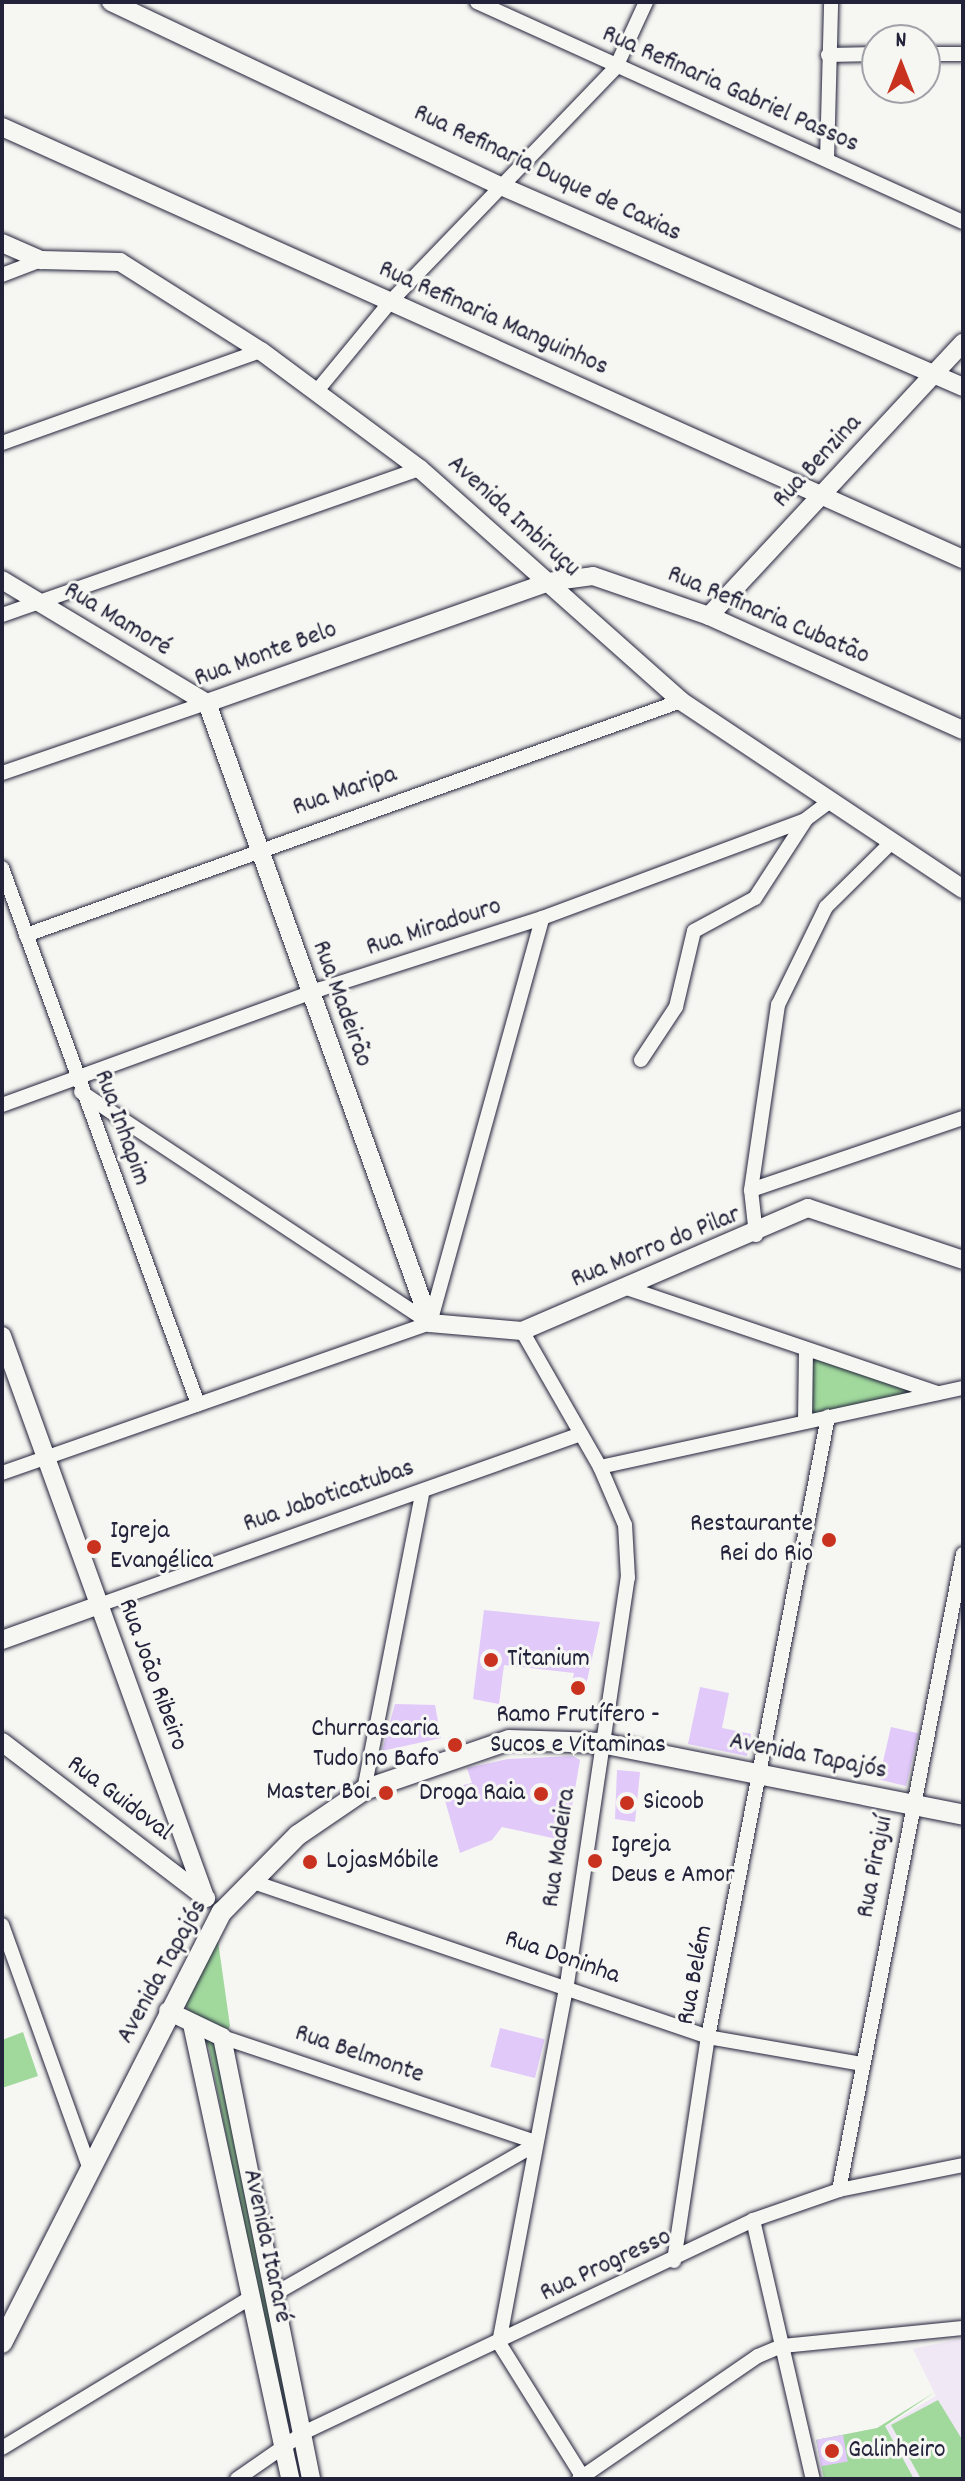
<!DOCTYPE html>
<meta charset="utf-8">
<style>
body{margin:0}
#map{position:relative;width:965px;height:2481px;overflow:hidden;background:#f6f6f2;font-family:Dekko,sans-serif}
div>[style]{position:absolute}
.built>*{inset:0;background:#f0e8f4}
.green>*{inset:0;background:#a1d99d}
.building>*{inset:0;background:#e1c9fa;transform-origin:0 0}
.roads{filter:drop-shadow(0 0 2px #22223b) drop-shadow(0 0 2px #22223b)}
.minor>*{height:14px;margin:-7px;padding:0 7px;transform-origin:7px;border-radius:7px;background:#f6f6f2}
.tertiary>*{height:18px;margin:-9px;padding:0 9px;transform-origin:9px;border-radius:9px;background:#f6f6f2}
.secondary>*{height:20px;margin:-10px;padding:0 10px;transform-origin:10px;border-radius:10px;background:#f6f6f2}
.dots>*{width:22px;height:22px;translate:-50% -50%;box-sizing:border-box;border:4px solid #f6f6f2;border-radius:50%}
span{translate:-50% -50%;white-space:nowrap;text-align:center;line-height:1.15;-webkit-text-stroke:6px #f6f6f2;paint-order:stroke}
.street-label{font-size:26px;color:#22223b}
.poi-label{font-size:26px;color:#22223b}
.right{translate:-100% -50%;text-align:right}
.left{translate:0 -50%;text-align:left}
.frame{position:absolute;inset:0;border:4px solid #22223b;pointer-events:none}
.north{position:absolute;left:861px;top:24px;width:80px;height:80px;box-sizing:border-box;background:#f6f6f2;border:2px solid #a1a1a9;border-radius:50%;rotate:0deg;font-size:22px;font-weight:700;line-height:32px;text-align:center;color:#22223b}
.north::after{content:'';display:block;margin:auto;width:28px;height:36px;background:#c8321e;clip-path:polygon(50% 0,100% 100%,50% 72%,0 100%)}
</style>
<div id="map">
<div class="built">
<i style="clip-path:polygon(963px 2338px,963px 2479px,823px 2479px,816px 2440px,884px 2427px,936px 2396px,913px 2349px)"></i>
</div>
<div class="green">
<i style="clip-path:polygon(809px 1355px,932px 1393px,807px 1420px)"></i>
<i style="clip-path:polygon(217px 1934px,230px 2026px,219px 2049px,295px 2421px,283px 2426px,209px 2048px,184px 2002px)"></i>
<i style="clip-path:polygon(23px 2032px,38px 2076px,2px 2088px,2px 2040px)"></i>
<i style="clip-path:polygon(935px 2392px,885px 2426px,914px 2479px,824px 2479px,816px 2440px,877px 2428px)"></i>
<i style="clip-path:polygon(938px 2400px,963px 2441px,963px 2479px,921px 2479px,891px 2425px)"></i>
</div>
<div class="building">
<i style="clip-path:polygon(484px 1610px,600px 1622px,584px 1694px,570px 1691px,574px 1673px,504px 1665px,499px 1704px,473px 1699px)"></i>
<i style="clip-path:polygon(700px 1687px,729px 1693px,722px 1728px,751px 1734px,747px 1756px,688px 1744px)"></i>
<i style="clip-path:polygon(395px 1704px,435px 1705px,441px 1738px,382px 1751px)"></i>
<i style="left:891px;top:1727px;width:28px;height:54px;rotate:13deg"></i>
<i style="clip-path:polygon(573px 1756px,580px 1760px,566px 1841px,502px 1827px,492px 1840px,460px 1853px,442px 1790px,472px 1783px,467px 1768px,508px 1759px)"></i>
<i style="clip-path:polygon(617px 1770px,640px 1772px,635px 1822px,615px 1819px)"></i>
<i style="left:500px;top:2028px;width:46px;height:40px;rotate:14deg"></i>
<i style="left:843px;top:2435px;width:27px;height:27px;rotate:80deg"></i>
</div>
<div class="roads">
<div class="minor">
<i style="left:477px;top:2px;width:533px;rotate:24.36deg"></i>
<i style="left:925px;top:54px;width:38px"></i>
<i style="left:828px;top:55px;width:49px;rotate:-1.2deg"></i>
<i style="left:827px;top:160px;width:158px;rotate:-88.5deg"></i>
<i style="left:2px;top:275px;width:42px;rotate:-21deg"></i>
<i style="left:316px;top:392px;width:118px;rotate:-50.5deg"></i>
<i style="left:391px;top:301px;width:325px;rotate:-46.1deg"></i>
<i style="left:616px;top:67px;width:72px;rotate:-65.2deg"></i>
<i style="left:2px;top:443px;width:275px;rotate:-19.6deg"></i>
<i style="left:2px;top:615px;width:443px;rotate:-19.3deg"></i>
<i style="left:2px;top:773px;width:217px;rotate:-18.9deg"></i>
<i style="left:2px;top:868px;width:571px;rotate:69.91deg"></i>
<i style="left:26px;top:935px;width:696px;rotate:-19.66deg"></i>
<i style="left:641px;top:1060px;width:64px;rotate:-56.6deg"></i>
<i style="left:676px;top:1007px;width:78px;rotate:-76.7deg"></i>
<i style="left:694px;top:931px;width:69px;rotate:-28.4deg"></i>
<i style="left:755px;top:898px;width:92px;rotate:-57deg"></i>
<i style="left:81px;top:1092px;width:419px;rotate:33.5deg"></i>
<i style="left:2px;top:1105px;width:339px;rotate:-20deg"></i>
<i style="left:321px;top:989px;width:232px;rotate:-17.8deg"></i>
<i style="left:542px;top:918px;width:281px;rotate:-20.4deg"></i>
<i style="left:805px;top:820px;width:31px;rotate:-37deg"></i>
<i style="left:751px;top:1190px;width:224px;rotate:-18.8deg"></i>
<i style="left:756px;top:1235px;width:45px;rotate:-96.3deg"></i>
<i style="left:751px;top:1190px;width:187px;rotate:-81.7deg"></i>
<i style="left:778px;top:1005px;width:109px;rotate:-63.9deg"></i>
<i style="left:826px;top:907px;width:91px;rotate:-44.6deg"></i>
<i style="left:627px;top:1288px;width:328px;rotate:18.7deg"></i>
<i style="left:430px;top:1323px;width:420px;rotate:-74.5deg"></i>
<i style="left:805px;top:1422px;width:72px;rotate:-89.2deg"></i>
<i style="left:600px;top:1467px;width:371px;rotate:-12.3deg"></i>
<i style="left:2px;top:1473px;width:454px;rotate:-19.3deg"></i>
<i style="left:99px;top:1605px;width:511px;rotate:-19.53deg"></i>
<i style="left:364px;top:1790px;width:303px;rotate:-78.9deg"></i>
<i style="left:250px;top:1881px;width:484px;rotate:18.8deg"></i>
<i style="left:708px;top:2037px;width:156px;rotate:9.9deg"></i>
<i style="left:2px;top:1925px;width:260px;rotate:70.2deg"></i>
<i style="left:222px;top:2037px;width:331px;rotate:18.5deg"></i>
<i style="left:839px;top:2190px;width:648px;rotate:-78.97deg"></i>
<i style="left:753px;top:2220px;width:266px;rotate:77deg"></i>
<i style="left:674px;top:2261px;width:227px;rotate:-81.4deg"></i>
<i style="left:708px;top:2037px;width:632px;rotate:-79.05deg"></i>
<i style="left:278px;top:2292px;width:296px;rotate:-29.8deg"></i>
<i style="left:499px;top:2343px;width:365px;rotate:-79.3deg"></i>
<i style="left:567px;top:1984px;width:411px;rotate:-81.5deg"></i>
<i style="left:628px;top:1578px;width:53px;rotate:-93.2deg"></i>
<i style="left:625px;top:1525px;width:63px;rotate:-113.3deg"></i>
<i style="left:600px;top:1467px;width:157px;rotate:-119.8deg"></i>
<i style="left:499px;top:2343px;width:160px;rotate:58deg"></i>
<i style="left:2px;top:2448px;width:290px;rotate:-31.2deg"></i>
<i style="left:237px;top:2479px;width:83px;rotate:-34.7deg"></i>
<i style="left:305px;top:2432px;width:496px;rotate:-25.3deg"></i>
<i style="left:753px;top:2220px;width:91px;rotate:-19.2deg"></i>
<i style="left:839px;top:2190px;width:126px;rotate:-11.4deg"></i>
<i style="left:579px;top:2479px;width:217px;rotate:-34.5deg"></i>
<i style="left:758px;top:2356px;width:26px;rotate:-23deg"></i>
<i style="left:782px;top:2346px;width:182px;rotate:-5.7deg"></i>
</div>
<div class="tertiary">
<i style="left:111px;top:2px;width:431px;rotate:25.3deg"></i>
<i style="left:501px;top:186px;width:504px;rotate:23.51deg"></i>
<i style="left:2px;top:127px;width:1054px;rotate:24.21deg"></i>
<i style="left:2px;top:243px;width:43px;rotate:23.6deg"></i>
<i style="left:41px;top:260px;width:79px;rotate:1.5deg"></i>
<i style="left:120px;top:262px;width:167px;rotate:32.3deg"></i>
<i style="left:261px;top:351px;width:198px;rotate:36.6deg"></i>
<i style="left:420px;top:469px;width:349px;rotate:41.6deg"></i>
<i style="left:681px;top:701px;width:339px;rotate:33.7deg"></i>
<i style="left:2px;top:580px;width:239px;rotate:31deg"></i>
<i style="left:709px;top:616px;width:373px;rotate:-47.1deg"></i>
<i style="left:207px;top:703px;width:659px;rotate:70.22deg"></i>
<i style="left:430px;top:1323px;width:92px;rotate:5deg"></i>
<i style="left:522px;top:1331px;width:311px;rotate:-23.3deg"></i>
<i style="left:808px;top:1208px;width:163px;rotate:18.5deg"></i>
<i style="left:207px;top:703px;width:362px;rotate:-19.5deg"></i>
<i style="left:548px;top:582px;width:45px;rotate:-7.6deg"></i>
<i style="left:593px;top:576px;width:123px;rotate:19deg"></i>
<i style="left:709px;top:616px;width:278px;rotate:24.2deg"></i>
<i style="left:2px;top:1336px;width:597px;rotate:70.11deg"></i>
<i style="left:2px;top:1640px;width:103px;rotate:-19.8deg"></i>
<i style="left:2px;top:1742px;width:257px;rotate:37.4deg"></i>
<i style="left:168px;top:2011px;width:60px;rotate:25.7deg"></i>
<i style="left:222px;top:2037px;width:451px;rotate:78.6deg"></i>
<i style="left:192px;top:2024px;width:465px;rotate:77.8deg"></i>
</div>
<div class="secondary">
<i style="left:2px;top:2343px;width:484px;rotate:-63deg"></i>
<i style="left:222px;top:1912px;width:108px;rotate:-45.4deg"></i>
<i style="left:298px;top:1835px;width:80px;rotate:-34.3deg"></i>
<i style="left:364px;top:1790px;width:153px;rotate:-19deg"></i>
<i style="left:509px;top:1740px;width:92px;rotate:1.9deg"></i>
<i style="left:601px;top:1743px;width:369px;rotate:11.2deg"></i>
</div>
</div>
<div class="dots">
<i style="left:829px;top:1540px;background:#c8321e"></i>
<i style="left:94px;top:1547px;background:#c8321e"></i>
<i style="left:491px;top:1660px;background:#c8321e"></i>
<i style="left:578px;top:1688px;background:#c8321e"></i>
<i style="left:455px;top:1745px;background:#c8321e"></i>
<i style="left:386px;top:1793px;background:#c8321e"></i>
<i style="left:541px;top:1794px;background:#c8321e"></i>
<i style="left:627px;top:1803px;background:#c8321e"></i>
<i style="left:595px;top:1861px;background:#c8321e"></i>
<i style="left:310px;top:1862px;background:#c8321e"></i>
<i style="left:832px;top:2451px;background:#c8321e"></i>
</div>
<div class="street-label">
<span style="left:730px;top:90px;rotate:24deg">Rua Refinaria Gabriel Passos</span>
<span style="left:547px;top:174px;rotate:25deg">Rua Refinaria Duque de Caxias</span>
<span style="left:493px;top:319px;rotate:24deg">Rua Refinaria Manguinhos</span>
<span style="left:818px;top:462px;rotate:-47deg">Rua Benzina</span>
<span style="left:513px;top:517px;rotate:42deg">Avenida Imbiruçu</span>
<span style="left:768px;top:616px;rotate:23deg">Rua Refinaria Cubatão</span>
<span style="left:117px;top:620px;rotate:31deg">Rua Mamoré</span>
<span style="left:266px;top:655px;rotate:-20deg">Rua Monte Belo</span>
<span style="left:345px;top:792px;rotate:-19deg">Rua Maripa</span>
<span style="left:434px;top:928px;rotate:-18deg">Rua Miradouro</span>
<span style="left:341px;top:1004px;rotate:70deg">Rua Madeirão</span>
<span style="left:121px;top:1128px;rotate:70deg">Rua Inhapim</span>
<span style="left:656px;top:1248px;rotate:-22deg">Rua Morro do Pilar</span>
<span style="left:329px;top:1497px;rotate:-19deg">Rua Jaboticatubas</span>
<span style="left:152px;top:1675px;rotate:70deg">Rua João Ribeiro</span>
<span style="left:808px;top:1757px;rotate:11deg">Avenida Tapajós</span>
<span style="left:119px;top:1799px;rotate:37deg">Rua Guidoval</span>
<span style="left:560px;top:1848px;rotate:-82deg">Rua Madeira</span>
<span style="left:876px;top:1867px;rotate:-79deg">Rua Pirajuí</span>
<span style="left:562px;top:1958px;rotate:19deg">Rua Doninha</span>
<span style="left:163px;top:1972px;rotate:-61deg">Avenida Tapajós</span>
<span style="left:696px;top:1975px;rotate:-79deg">Rua Belém</span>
<span style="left:359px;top:2055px;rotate:19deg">Rua Belmonte</span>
<span style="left:266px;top:2246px;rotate:78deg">Avenida Itararé</span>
<span style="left:606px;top:2266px;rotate:-25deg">Rua Progresso</span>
</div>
<div class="poi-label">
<span class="right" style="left:813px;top:1540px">Restaurante<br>Rei do Rio</span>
<span class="left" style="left:110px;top:1547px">Igreja<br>Evangélica</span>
<span class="left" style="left:507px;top:1660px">Titanium</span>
<span style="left:578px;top:1731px">Ramo Frutífero -<br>Sucos e Vitaminas</span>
<span class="right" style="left:439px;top:1745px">Churrascaria<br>Tudo no Bafo</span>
<span class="right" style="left:370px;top:1793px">Master Boi</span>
<span class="right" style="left:525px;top:1794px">Droga Raia</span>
<span class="left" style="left:643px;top:1803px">Sicoob</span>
<span class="left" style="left:611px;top:1861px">Igreja<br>Deus e Amor</span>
<span class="left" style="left:326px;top:1862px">LojasMóbile</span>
<span class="left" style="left:848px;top:2451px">Galinheiro</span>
</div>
<div class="frame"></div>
<div class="north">N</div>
</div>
